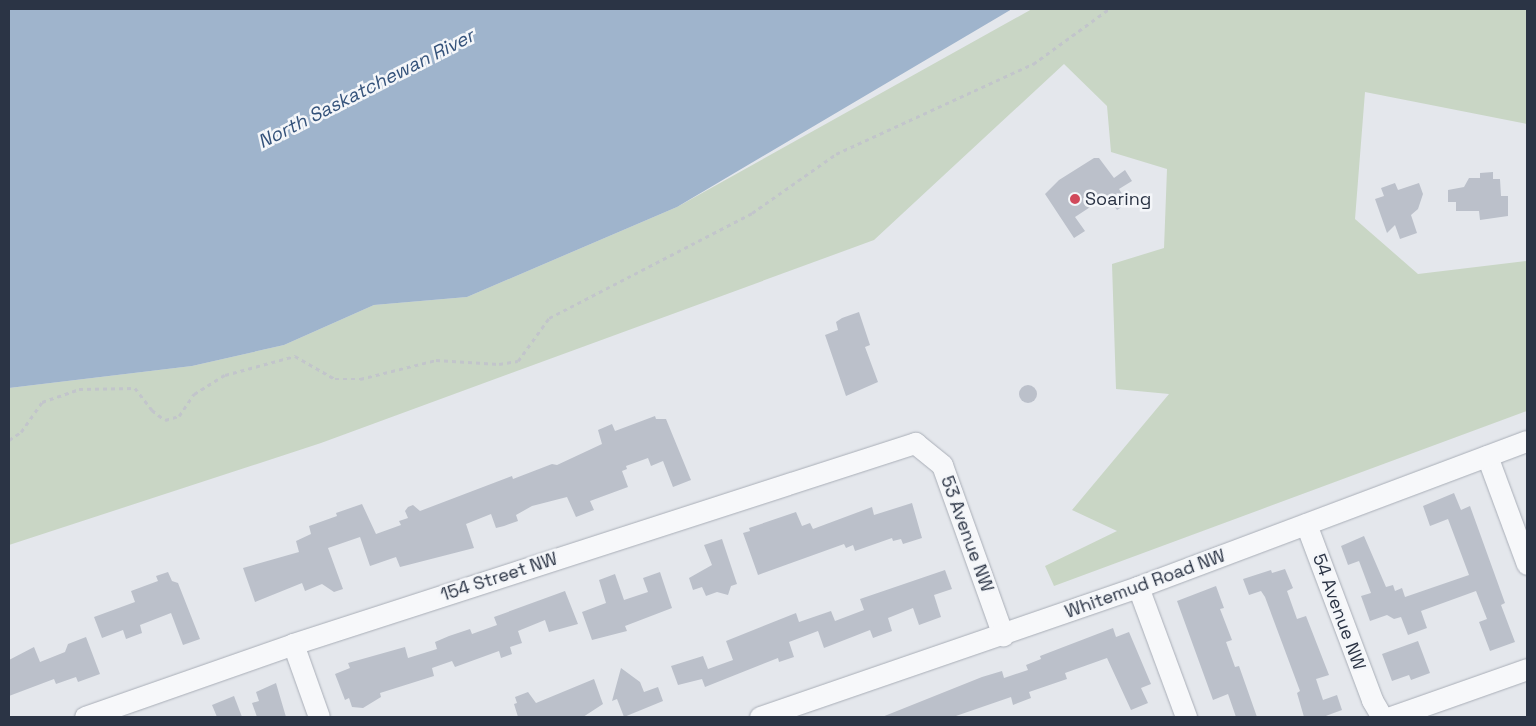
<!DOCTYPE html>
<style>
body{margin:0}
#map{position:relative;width:1536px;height:726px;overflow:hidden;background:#e4e7ec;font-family:"Space Grotesk",sans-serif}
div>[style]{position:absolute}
.green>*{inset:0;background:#c9d6c5}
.water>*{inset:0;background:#9fb4cc}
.building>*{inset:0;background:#bbc0ca}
.round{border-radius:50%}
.path>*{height:2.5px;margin-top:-1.25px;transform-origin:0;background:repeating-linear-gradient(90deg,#c2c5cb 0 4px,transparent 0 8px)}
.roads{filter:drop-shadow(0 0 1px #a9aeb7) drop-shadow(0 0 1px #a9aeb7)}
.minor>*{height:21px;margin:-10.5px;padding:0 10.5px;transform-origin:10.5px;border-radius:10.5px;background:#f7f8fa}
.dots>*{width:14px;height:14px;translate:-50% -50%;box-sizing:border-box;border:2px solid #f4f6f9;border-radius:50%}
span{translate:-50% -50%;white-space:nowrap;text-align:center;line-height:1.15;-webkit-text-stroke:5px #f4f6f9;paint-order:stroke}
.poi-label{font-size:18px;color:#2b3445}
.left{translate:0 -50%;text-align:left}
.street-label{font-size:18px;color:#2b3445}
.water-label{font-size:19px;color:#34527a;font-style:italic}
.frame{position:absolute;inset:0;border:10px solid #2b3445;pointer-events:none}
</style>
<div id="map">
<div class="green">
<i style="clip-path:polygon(1032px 9px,1527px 9px,1527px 124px,1365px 92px,1355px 219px,1418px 274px,1527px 261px,1527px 411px,1054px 586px,1045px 566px,1117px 531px,1072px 510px,1169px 394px,1116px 389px,1112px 264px,1164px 248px,1167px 169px,1111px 152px,1107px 106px,1064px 64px,874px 240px,321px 443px,9px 545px,9px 388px,192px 366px,284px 345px,374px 305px,467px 297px,677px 207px)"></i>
</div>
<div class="water">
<i style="clip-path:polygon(9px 9px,1012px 9px,677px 207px,467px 297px,374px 305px,284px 345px,192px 366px,9px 388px)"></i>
</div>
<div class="building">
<i style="clip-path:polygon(1094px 158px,1099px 158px,1114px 178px,1125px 170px,1132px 181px,1119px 189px,1128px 203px,1117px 210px,1107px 196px,1075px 217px,1085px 231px,1074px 238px,1045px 194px,1059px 180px)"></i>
<i style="clip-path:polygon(1493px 172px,1493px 179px,1500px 179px,1501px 196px,1508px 196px,1508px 216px,1480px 220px,1479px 211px,1456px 211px,1456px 202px,1448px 202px,1448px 190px,1464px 187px,1469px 178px,1480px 178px,1480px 173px)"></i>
<i style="clip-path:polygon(1395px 183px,1398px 190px,1419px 183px,1423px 194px,1418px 209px,1411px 215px,1417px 233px,1400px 239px,1395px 225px,1387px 233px,1375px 199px,1384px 196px,1381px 188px)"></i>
<i style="clip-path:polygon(859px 312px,870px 345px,865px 347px,878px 382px,846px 396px,825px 335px,838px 330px,836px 322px,842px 318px)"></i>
<i class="round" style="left:1019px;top:385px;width:18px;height:18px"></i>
<i style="clip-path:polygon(655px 416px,656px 419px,666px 419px,691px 480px,673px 487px,663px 461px,651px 466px,648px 458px,626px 466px,627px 469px,622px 471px,628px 487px,590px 501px,594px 510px,576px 517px,567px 497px,532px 506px,516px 515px,518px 521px,504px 526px,496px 528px,491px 514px,466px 524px,474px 548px,400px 567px,396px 557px,370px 566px,360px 537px,328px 548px,343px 589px,334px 592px,322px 584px,305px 591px,302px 583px,255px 602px,243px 568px,299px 552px,296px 541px,311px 534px,309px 526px,337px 516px,336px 513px,362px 504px,376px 534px,401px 525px,399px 521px,408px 518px,405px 511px,408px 507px,413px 505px,420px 511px,512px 476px,513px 479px,552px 464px,557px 465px,602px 444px,598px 430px,612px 424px,615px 431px)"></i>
<i style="clip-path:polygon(1454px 493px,1461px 510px,1470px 506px,1505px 603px,1501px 605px,1515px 642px,1490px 651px,1479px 622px,1487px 619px,1476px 591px,1421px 611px,1427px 628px,1408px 635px,1401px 617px,1394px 619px,1387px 615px,1370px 621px,1361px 596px,1371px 593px,1359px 561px,1348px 565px,1341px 546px,1364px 536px,1386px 587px,1393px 585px,1395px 591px,1402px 588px,1405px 597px,1469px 575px,1448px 519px,1430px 526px,1423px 506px)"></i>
<i style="clip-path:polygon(912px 503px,922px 538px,903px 544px,901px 539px,893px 541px,892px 538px,855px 551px,853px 545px,846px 548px,844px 544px,758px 575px,743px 533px,750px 531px,749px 528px,796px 512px,802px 526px,810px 523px,813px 529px,872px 507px,874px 515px)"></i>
<i style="clip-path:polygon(722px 539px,737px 584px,731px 586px,728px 595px,717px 592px,706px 596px,702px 587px,693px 590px,689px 578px,712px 565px,704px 545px)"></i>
<i style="clip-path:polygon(1285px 569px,1293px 588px,1287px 591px,1297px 619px,1306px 616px,1329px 675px,1316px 679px,1323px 700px,1337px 695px,1342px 710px,1323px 717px,1304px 717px,1297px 693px,1300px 691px,1265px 597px,1261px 591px,1249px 595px,1243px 579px,1271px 570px,1272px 573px)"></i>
<i style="clip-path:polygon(945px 570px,952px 589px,934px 595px,941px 617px,919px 625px,913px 608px,888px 618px,892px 631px,873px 638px,870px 630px,824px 648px,818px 631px,789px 642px,794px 657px,779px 662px,778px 658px,705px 687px,702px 679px,678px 685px,671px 666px,703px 656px,708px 669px,733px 660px,726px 641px,796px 613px,799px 622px,831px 611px,835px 621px,864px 610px,860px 599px)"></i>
<i style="clip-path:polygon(168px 572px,172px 581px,178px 583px,200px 639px,183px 645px,171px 613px,140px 625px,142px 633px,126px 639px,123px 630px,102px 638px,94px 617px,135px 602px,131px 591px,158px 581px,156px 576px)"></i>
<i style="clip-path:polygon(660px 572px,672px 608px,625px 626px,627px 631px,592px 640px,582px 612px,606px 603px,599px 580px,615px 574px,624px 600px,648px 592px,643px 578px)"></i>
<i style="clip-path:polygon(1216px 586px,1224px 608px,1220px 609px,1232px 640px,1226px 642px,1235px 667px,1239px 666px,1257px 717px,1236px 717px,1228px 694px,1213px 700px,1177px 601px)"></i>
<i style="clip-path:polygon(565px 591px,578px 624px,549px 632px,545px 620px,518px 631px,522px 643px,510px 647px,512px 654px,501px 658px,499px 651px,455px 667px,452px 661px,432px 668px,434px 676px,380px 693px,381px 697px,363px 708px,352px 707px,349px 698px,345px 700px,335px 674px,350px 668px,348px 663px,405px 647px,408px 658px,437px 649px,435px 642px,449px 636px,470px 629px,472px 634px,497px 625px,494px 617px)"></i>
<i style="clip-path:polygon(1113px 628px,1116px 637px,1129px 632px,1151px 684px,1141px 688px,1148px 703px,1131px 710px,1107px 658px,1065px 673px,1067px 679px,1029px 692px,1031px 698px,1013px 705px,1011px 697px,953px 717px,882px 717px,982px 677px,1002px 671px,1004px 678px,1028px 670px,1026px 665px,1041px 659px,1040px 656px)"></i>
<i style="clip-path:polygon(86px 637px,100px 674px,78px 682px,76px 677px,56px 684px,54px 679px,9px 696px,9px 660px,34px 647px,40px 662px,65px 652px,68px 644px)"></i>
<i style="clip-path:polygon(1418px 641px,1430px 673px,1411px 680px,1409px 675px,1392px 681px,1382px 654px)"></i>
<i style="clip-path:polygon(621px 668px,640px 682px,644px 692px,658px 687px,663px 701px,624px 717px,617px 699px,612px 701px)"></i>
<i style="clip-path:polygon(594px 679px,603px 704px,583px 717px,518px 717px,514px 704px,517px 703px,515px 697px,528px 692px,536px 703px)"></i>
<i style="clip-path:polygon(276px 683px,286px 717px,257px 717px,252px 703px,259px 701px,256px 692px)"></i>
<i style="clip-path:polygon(234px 696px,242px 717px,217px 717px,212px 705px)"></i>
</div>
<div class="path">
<i style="left:9px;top:440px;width:14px;rotate:-34deg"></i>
<i style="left:21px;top:432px;width:37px;rotate:-55deg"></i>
<i style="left:42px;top:402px;width:39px;rotate:-19deg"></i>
<i style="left:79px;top:389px;width:56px;rotate:-1deg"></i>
<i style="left:135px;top:388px;width:28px;rotate:52deg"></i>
<i style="left:152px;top:410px;width:16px;rotate:38deg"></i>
<i style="left:165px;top:420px;width:15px;rotate:-16deg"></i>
<i style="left:179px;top:416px;width:27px;rotate:-56deg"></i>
<i style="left:194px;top:394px;width:36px;rotate:-32deg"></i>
<i style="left:225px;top:375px;width:73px;rotate:-15.2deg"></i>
<i style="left:295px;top:356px;width:46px;rotate:29.9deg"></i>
<i style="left:335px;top:379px;width:25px"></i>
<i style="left:360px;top:379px;width:78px;rotate:-14deg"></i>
<i style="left:436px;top:360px;width:63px;rotate:3.6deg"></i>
<i style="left:499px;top:364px;width:19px;rotate:-9deg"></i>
<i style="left:518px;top:361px;width:53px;rotate:-54.2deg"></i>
<i style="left:549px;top:318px;width:229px;rotate:-27.3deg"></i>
<i style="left:752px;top:213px;width:103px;rotate:-35.1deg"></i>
<i style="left:836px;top:154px;width:217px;rotate:-24.6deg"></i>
<i style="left:1033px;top:64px;width:94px;rotate:-35.9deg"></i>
</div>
<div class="roads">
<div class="minor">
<i style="left:1487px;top:456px;width:115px;rotate:69.7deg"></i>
<i style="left:1306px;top:524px;width:188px;rotate:69.4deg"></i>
<i style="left:1372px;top:700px;width:20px;rotate:60deg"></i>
<i style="left:1138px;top:587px;width:139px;rotate:69.7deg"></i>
<i style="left:293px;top:644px;width:77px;rotate:70.4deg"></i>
<i style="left:85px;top:717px;width:220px;rotate:-19.3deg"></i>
<i style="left:293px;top:644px;width:654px;rotate:-17.91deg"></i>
<i style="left:915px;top:443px;width:35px;rotate:39deg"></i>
<i style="left:942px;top:465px;width:181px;rotate:70.3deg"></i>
<i style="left:760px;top:717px;width:400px;rotate:-19deg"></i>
<i style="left:1138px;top:587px;width:415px;rotate:-20.6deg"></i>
<i style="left:1391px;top:717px;width:144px;rotate:-19.4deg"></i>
</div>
</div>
<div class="dots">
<i style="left:1075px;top:199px;background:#d1495b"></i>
</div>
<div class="poi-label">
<span class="left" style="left:1085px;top:199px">Soaring</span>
</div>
<div class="street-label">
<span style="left:967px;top:534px;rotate:70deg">53 Avenue NW</span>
<span style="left:499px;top:577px;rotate:-18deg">154 Street NW</span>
<span style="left:1145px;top:584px;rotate:-20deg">Whitemud Road NW</span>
<span style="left:1339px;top:612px;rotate:70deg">54 Avenue NW</span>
</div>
<div class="water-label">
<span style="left:366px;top:89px;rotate:-27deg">North Saskatchewan River</span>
</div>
<div class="frame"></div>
</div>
